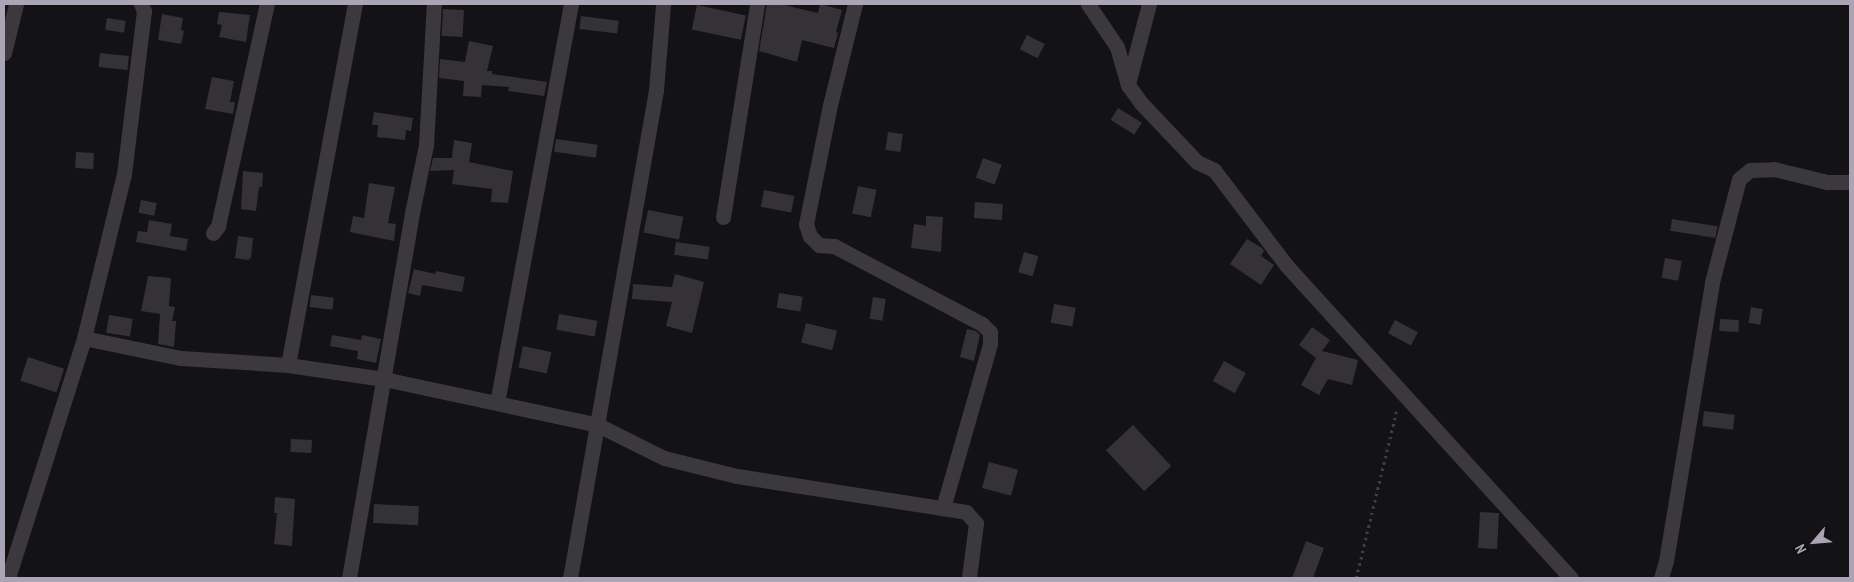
<!DOCTYPE html>
<style>
body{margin:0}
#map{position:relative;width:1854px;height:582px;overflow:hidden;background:#131214;font-family:"PT Sans Narrow",sans-serif}
div>[style]{position:absolute}
.building>*{inset:0;background:#343236;transform-origin:0 0}
.path>*{height:2.5px;margin-top:-1.25px;transform-origin:0;background:repeating-linear-gradient(90deg,#403d45 0 2.5px,transparent 0 6.5px)}
.minor>*{height:15px;margin:-7.5px;padding:0 7.5px;transform-origin:7.5px;border-radius:7.5px;background:#3b383e}
span{translate:-50% -50%;white-space:nowrap;text-align:center;line-height:1.15;-webkit-text-stroke:4px #0e0d0f;paint-order:stroke}
.frame{position:absolute;inset:0;border:5px solid #aaa4b4;pointer-events:none}
.north{position:absolute;left:1789px;top:517px;width:50px;height:50px;-webkit-text-stroke:4px #0e0d0f;paint-order:stroke;rotate:243deg;font-size:14px;font-weight:700;line-height:20px;text-align:center;color:#aaa4b4}
.north::after{content:'';display:block;margin:auto;width:18px;height:22px;background:#aaa4b4;clip-path:polygon(50% 0,100% 100%,50% 72%,0 100%)}
</style>
<div id="map">
<div class="building">
<i style="clip-path:polygon(767px 4px,780px 4px,818px 13px,820px 4px,842px 10px,836px 32px,838px 33px,834px 48px,802px 40px,797px 62px,759px 51px)"></i>
<i style="left:697px;top:5px;width:50px;height:25px;rotate:12deg"></i>
<i style="left:443px;top:9px;width:21px;height:27px;rotate:3deg"></i>
<i style="clip-path:polygon(219px 12px,250px 15px,246px 42px,219px 37px,222px 25px,217px 24px)"></i>
<i style="clip-path:polygon(162px 14px,183px 18px,181px 30px,184px 31px,181px 44px,158px 40px)"></i>
<i style="left:581px;top:16px;width:38px;height:13px;rotate:7deg"></i>
<i style="left:107px;top:18px;width:19px;height:12px;rotate:9deg"></i>
<i style="left:1027px;top:35px;width:20px;height:16px;rotate:27deg"></i>
<i style="clip-path:polygon(469px 41px,493px 46px,487px 71px,492px 71px,492px 74px,547px 82px,544px 96px,508px 91px,509px 87px,482px 85px,481px 97px,463px 96px,464px 81px,439px 78px,440px 59px,465px 62px)"></i>
<i style="left:100px;top:53px;width:29px;height:14px;rotate:6deg"></i>
<i style="clip-path:polygon(212px 77px,234px 81px,230px 102px,235px 102px,233px 114px,205px 109px)"></i>
<i style="left:1118px;top:108px;width:28px;height:14px;rotate:32deg"></i>
<i style="clip-path:polygon(374px 112px,413px 118px,411px 131px,406px 130px,405px 140px,377px 137px,378px 125px,372px 125px)"></i>
<i style="left:888px;top:132px;width:15px;height:18px;rotate:8deg"></i>
<i style="left:556px;top:139px;width:42px;height:13px;rotate:8deg"></i>
<i style="clip-path:polygon(454px 140px,472px 143px,469px 162px,513px 171px,508px 203px,491px 202px,492px 189px,452px 184px,454px 170px,430px 171px,433px 158px,452px 158px)"></i>
<i style="left:76px;top:152px;width:18px;height:16px;rotate:3deg"></i>
<i style="left:983px;top:158px;width:20px;height:21px;rotate:20deg"></i>
<i style="clip-path:polygon(243px 171px,263px 173px,262px 187px,259px 187px,256px 211px,241px 209px)"></i>
<i style="clip-path:polygon(369px 183px,395px 187px,388px 223px,396px 224px,394px 241px,350px 232px,353px 216px,364px 218px)"></i>
<i style="left:858px;top:186px;width:19px;height:28px;rotate:12deg"></i>
<i style="left:764px;top:190px;width:31px;height:17px;rotate:11deg"></i>
<i style="left:141px;top:200px;width:16px;height:13px;rotate:11deg"></i>
<i style="left:975px;top:202px;width:28px;height:16px;rotate:4deg"></i>
<i style="left:648px;top:210px;width:36px;height:23px;rotate:11deg"></i>
<i style="clip-path:polygon(926px 216px,943px 217px,941px 252px,911px 248px,914px 224px,926px 226px)"></i>
<i style="left:1672px;top:219px;width:46px;height:12px;rotate:9deg"></i>
<i style="clip-path:polygon(149px 220px,172px 224px,170px 236px,188px 239px,186px 251px,136px 242px,138px 231px,147px 232px)"></i>
<i style="clip-path:polygon(238px 236px,253px 238px,251px 258px,248px 260px,235px 258px)"></i>
<i style="clip-path:polygon(1247px 239px,1262px 248px,1264px 251px,1261px 256px,1274px 265px,1261px 285px,1230px 264px)"></i>
<i style="left:676px;top:242px;width:34px;height:13px;rotate:8deg"></i>
<i style="left:1024px;top:252px;width:15px;height:21px;rotate:16deg"></i>
<i style="left:1665px;top:258px;width:17px;height:20px;rotate:10deg"></i>
<i style="clip-path:polygon(414px 269px,435px 274px,436px 271px,465px 277px,462px 292px,422px 285px,420px 296px,408px 293px)"></i>
<i style="clip-path:polygon(675px 274px,704px 282px,692px 333px,666px 326px,672px 302px,632px 299px,633px 284px,672px 287px)"></i>
<i style="clip-path:polygon(148px 276px,171px 278px,169px 306px,175px 307px,172px 321px,176px 321px,174px 347px,158px 344px,160px 314px,141px 311px)"></i>
<i style="left:779px;top:293px;width:24px;height:15px;rotate:9deg"></i>
<i style="left:311px;top:295px;width:23px;height:12px;rotate:7deg"></i>
<i style="left:873px;top:297px;width:13px;height:22px;rotate:9deg"></i>
<i style="left:1054px;top:304px;width:22px;height:19px;rotate:10deg"></i>
<i style="left:1751px;top:307px;width:12px;height:16px;rotate:9deg"></i>
<i style="left:559px;top:314px;width:39px;height:16px;rotate:10deg"></i>
<i style="left:109px;top:315px;width:24px;height:18px;rotate:9deg"></i>
<i style="left:1720px;top:319px;width:19px;height:12px;rotate:3deg"></i>
<i style="left:1395px;top:320px;width:26px;height:15px;rotate:28deg"></i>
<i style="left:806px;top:323px;width:32px;height:20px;rotate:14deg"></i>
<i style="clip-path:polygon(1312px 327px,1330px 340px,1322px 351px,1358px 360px,1352px 385px,1328px 379px,1319px 395px,1301px 385px,1316px 358px,1299px 345px)"></i>
<i style="clip-path:polygon(967px 329px,976px 331px,980px 335px,974px 361px,960px 357px)"></i>
<i style="clip-path:polygon(332px 335px,361px 340px,362px 335px,381px 339px,376px 363px,357px 359px,358px 351px,330px 346px)"></i>
<i style="left:523px;top:346px;width:29px;height:22px;rotate:12deg"></i>
<i style="left:28px;top:357px;width:38px;height:25px;rotate:18deg"></i>
<i style="left:1224px;top:361px;width:25px;height:23px;rotate:29deg"></i>
<i style="left:1704px;top:411px;width:31px;height:15px;rotate:7deg"></i>
<i style="left:1133px;top:425px;width:56px;height:37px;rotate:47deg"></i>
<i style="left:291px;top:439px;width:21px;height:13px;rotate:3deg"></i>
<i style="left:989px;top:462px;width:30px;height:27px;rotate:15deg"></i>
<i style="clip-path:polygon(275px 497px,295px 499px,292px 546px,274px 544px,277px 513px,274px 513px)"></i>
<i style="left:374px;top:504px;width:45px;height:19px;rotate:3deg"></i>
<i style="left:1480px;top:512px;width:19px;height:36px;rotate:3deg"></i>
<i style="clip-path:polygon(1306px 541px,1324px 548px,1313px 578px,1292px 578px)"></i>
</div>
<div class="path">
<i style="left:1356px;top:578px;width:174px;rotate:-76.4deg"></i>
</div>
<div class="minor">
<i style="left:855px;top:4px;width:104px;rotate:103.9deg"></i>
<i style="left:830px;top:105px;width:121px;rotate:101.4deg"></i>
<i style="left:806px;top:224px;width:13px;rotate:72deg"></i>
<i style="left:810px;top:236px;width:13px;rotate:45deg"></i>
<i style="left:819px;top:245px;width:15px;rotate:4deg"></i>
<i style="left:834px;top:246px;width:167px;rotate:27.8deg"></i>
<i style="left:982px;top:324px;width:11px;rotate:45deg"></i>
<i style="left:990px;top:332px;width:12px;rotate:90deg"></i>
<i style="left:990px;top:344px;width:171px;rotate:106deg"></i>
<i style="left:1088px;top:4px;width:52px;rotate:56deg"></i>
<i style="left:1117px;top:47px;width:40px;rotate:74deg"></i>
<i style="left:1128px;top:85px;width:22px;rotate:54deg"></i>
<i style="left:1141px;top:103px;width:81px;rotate:46.5deg"></i>
<i style="left:1197px;top:162px;width:19px;rotate:25deg"></i>
<i style="left:1214px;top:170px;width:119px;rotate:52.8deg"></i>
<i style="left:1286px;top:265px;width:423px;rotate:47.7deg"></i>
<i style="left:4px;top:53px;width:50px;rotate:-76.2deg"></i>
<i style="left:1128px;top:84px;width:83px;rotate:-75.3deg"></i>
<i style="left:723px;top:217px;width:216px;rotate:-80.9deg"></i>
<i style="left:213px;top:233px;width:9px;rotate:-54deg"></i>
<i style="left:218px;top:226px;width:227px;rotate:-77.6deg"></i>
<i style="left:84px;top:338px;width:99px;rotate:11.7deg"></i>
<i style="left:181px;top:358px;width:107px;rotate:3.7deg"></i>
<i style="left:288px;top:365px;width:97px;rotate:8.3deg"></i>
<i style="left:384px;top:379px;width:219px;rotate:12.1deg"></i>
<i style="left:598px;top:425px;width:74px;rotate:26.6deg"></i>
<i style="left:664px;top:458px;width:75px;rotate:13.9deg"></i>
<i style="left:737px;top:476px;width:232px;rotate:8.9deg"></i>
<i style="left:966px;top:512px;width:15px;rotate:48deg"></i>
<i style="left:976px;top:523px;width:55px;rotate:97.3deg"></i>
<i style="left:288px;top:365px;width:367px;rotate:-79.5deg"></i>
<i style="left:497px;top:403px;width:406px;rotate:-79.5deg"></i>
<i style="left:8px;top:578px;width:252px;rotate:-72.4deg"></i>
<i style="left:84px;top:338px;width:169px;rotate:-76.3deg"></i>
<i style="left:124px;top:174px;width:164px;rotate:-83deg"></i>
<i style="left:144px;top:11px;width:8px;rotate:-113deg"></i>
<i style="left:349px;top:578px;width:370px;rotate:-80.2deg"></i>
<i style="left:412px;top:213px;width:69px;rotate:-78.4deg"></i>
<i style="left:426px;top:145px;width:141px;rotate:-86.8deg"></i>
<i style="left:570px;top:578px;width:496px;rotate:-80deg"></i>
<i style="left:656px;top:90px;width:86px;rotate:-85.3deg"></i>
<i style="left:1661px;top:578px;width:18px;rotate:-74deg"></i>
<i style="left:1666px;top:561px;width:283px;rotate:-80.6deg"></i>
<i style="left:1712px;top:282px;width:106px;rotate:-75.3deg"></i>
<i style="left:1739px;top:179px;width:14px;rotate:-39deg"></i>
<i style="left:1750px;top:170px;width:24px;rotate:-2deg"></i>
<i style="left:1774px;top:169px;width:55px;rotate:13.8deg"></i>
<i style="left:1827px;top:182px;width:23px"></i>
</div>
<div class="frame"></div>
<div class="north">N</div>
</div>
